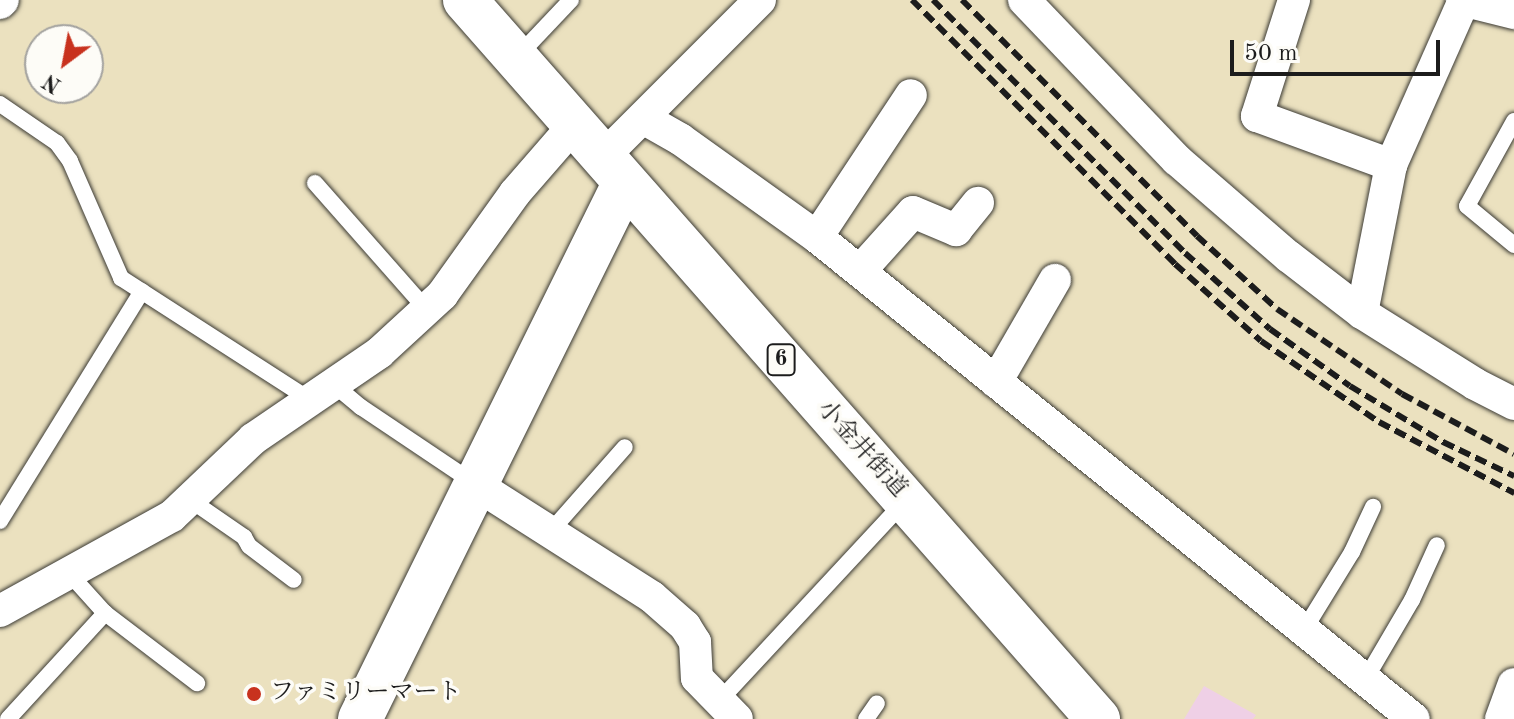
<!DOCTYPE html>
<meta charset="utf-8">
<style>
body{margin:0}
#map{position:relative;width:1514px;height:719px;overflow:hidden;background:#ebe1bf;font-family:"Old Standard TT","Noto Serif JP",serif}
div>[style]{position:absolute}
.built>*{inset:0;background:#efd0e6}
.roads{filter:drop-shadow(0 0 2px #3b3a34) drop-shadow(0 0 2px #3b3a34)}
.lane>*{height:16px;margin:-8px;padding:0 8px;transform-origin:8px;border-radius:8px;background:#fff}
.street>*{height:32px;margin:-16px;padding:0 16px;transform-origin:16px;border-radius:16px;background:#fff}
.secondary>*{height:44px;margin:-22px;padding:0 22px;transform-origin:22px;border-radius:22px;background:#fff}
.primary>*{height:44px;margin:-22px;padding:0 22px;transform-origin:22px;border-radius:22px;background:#fff}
.rail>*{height:6px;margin-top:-3px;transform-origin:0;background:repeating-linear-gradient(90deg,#1c1c1c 0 12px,transparent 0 18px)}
.dots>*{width:22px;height:22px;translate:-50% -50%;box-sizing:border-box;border:4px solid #fdfcf7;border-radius:50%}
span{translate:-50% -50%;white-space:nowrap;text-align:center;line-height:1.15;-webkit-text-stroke:7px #fdfcf7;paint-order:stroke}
.shield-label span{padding:2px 6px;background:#fdfcf7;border:2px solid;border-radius:6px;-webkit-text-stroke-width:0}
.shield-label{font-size:22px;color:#1c1c1c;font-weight:700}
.street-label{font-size:24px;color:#1c1c1c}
.poi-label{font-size:24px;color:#1c1c1c}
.left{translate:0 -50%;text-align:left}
.north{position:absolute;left:24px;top:24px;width:80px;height:80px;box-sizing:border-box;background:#fdfcf7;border:2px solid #a3a29f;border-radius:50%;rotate:212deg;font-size:22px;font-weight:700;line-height:32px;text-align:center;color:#1c1c1c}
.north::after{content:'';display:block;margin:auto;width:28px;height:36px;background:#c8321e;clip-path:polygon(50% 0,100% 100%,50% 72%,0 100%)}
.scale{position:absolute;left:1230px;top:40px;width:210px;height:36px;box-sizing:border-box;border:4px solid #1c1c1c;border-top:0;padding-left:10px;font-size:24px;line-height:28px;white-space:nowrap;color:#1c1c1c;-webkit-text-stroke:6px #fdfcf7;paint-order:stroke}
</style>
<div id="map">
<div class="built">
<i style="clip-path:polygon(1204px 686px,1256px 715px,1253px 719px,1184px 719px)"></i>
</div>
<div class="roads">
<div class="lane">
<i style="left:518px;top:56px;width:77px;rotate:-46.6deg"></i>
<i style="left:0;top:104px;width:69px;rotate:34.4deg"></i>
<i style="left:57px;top:143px;width:22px;rotate:54deg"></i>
<i style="left:70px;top:161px;width:128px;rotate:66.4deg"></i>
<i style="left:121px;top:278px;width:225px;rotate:32.8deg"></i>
<i style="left:1514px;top:121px;width:97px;rotate:118.9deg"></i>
<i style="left:1467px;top:206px;width:61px;rotate:39.7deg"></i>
<i style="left:315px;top:183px;width:169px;rotate:48.6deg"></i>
<i style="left:332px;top:383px;width:38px;rotate:40deg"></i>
<i style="left:361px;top:407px;width:136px;rotate:33.9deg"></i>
<i style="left:189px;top:499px;width:67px;rotate:34.6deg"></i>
<i style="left:244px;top:537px;width:10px;rotate:61deg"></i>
<i style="left:249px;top:546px;width:56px;rotate:37.1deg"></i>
<i style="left:0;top:521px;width:270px;rotate:-58.3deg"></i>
<i style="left:550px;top:532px;width:113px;rotate:-48.6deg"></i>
<i style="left:67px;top:571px;width:57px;rotate:47.9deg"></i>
<i style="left:105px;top:613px;width:116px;rotate:37.3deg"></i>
<i style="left:1304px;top:630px;width:92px;rotate:-58.4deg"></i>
<i style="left:1352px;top:552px;width:50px;rotate:-65deg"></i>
<i style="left:1365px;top:680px;width:93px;rotate:-59.6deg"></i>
<i style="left:1412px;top:600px;width:60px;rotate:-65.6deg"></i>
<i style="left:720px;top:700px;width:270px;rotate:-47.1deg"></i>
<i style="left:8px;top:719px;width:144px;rotate:-47.5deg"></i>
<i style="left:866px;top:719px;width:19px;rotate:-55deg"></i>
</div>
<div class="street">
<i style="left:1024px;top:0;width:221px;rotate:46.3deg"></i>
<i style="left:1177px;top:160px;width:147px;rotate:40.9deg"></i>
<i style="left:1288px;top:256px;width:93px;rotate:37.6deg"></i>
<i style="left:1362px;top:313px;width:133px;rotate:32.1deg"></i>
<i style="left:1475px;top:384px;width:44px;rotate:27.1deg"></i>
<i style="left:1294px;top:0;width:122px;rotate:107.7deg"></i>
<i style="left:1257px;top:116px;width:143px;rotate:20.1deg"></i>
<i style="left:1462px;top:0;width:54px;rotate:14deg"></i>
<i style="left:0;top:3px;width:4px;rotate:-45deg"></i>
<i style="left:643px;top:118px;width:43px;rotate:29.6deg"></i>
<i style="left:680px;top:139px;width:168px;rotate:35.6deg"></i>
<i style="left:817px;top:237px;width:767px;rotate:38.92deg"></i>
<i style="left:603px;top:157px;width:222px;rotate:-45deg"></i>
<i style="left:817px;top:237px;width:170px;rotate:-56.5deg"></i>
<i style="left:860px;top:271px;width:79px;rotate:-48.1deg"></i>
<i style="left:913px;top:212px;width:47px;rotate:22.7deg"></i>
<i style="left:956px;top:230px;width:35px;rotate:-51deg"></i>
<i style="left:1362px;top:313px;width:151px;rotate:-78.9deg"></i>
<i style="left:1391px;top:165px;width:180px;rotate:-66.1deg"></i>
<i style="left:996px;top:382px;width:118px;rotate:-60deg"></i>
<i style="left:478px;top:486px;width:206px;rotate:32.5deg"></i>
<i style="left:652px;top:597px;width:44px;rotate:41.3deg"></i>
<i style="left:685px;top:626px;width:19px;rotate:58deg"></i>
<i style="left:695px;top:642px;width:36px;rotate:87deg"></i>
<i style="left:697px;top:678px;width:57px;rotate:45.7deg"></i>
<i style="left:0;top:611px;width:196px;rotate:-28.9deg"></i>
<i style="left:172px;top:516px;width:112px;rotate:-43.5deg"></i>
<i style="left:253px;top:439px;width:153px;rotate:-34.3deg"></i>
<i style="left:379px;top:353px;width:86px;rotate:-42.6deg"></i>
<i style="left:442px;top:295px;width:125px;rotate:-54.4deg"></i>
<i style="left:515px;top:193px;width:91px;rotate:-49deg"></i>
<i style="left:1501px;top:719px;width:37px;rotate:-70deg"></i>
</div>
<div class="secondary">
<i style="left:360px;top:719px;width:597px;rotate:-63.74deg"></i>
</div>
<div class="primary">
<i style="left:465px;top:0;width:958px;rotate:48.64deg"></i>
</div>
</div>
<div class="rail">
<i style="left:912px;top:0;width:373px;rotate:45.1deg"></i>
<i style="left:1175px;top:264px;width:115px;rotate:41.8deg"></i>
<i style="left:1261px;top:341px;width:143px;rotate:34.5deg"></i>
<i style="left:1379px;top:422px;width:153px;rotate:27.7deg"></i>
<i style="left:933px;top:0;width:357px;rotate:45.1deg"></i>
<i style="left:1185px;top:253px;width:114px;rotate:41.8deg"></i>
<i style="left:1270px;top:329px;width:98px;rotate:35.5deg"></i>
<i style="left:1350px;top:386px;width:109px;rotate:31.1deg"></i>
<i style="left:1443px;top:442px;width:79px;rotate:25.6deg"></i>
<i style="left:962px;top:0;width:333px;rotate:45.1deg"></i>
<i style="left:1197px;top:236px;width:108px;rotate:42.4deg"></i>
<i style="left:1277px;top:309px;width:151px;rotate:34.2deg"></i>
<i style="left:1402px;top:394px;width:127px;rotate:28.2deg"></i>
</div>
<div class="dots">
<i style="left:254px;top:694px;background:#c8321e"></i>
</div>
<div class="shield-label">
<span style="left:781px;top:360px">6</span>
</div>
<div class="street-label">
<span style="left:861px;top:450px;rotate:48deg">小金井街道</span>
</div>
<div class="poi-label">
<span class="left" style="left:270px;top:694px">ファミリーマート</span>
</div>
<div class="north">N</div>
<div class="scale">50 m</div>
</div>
